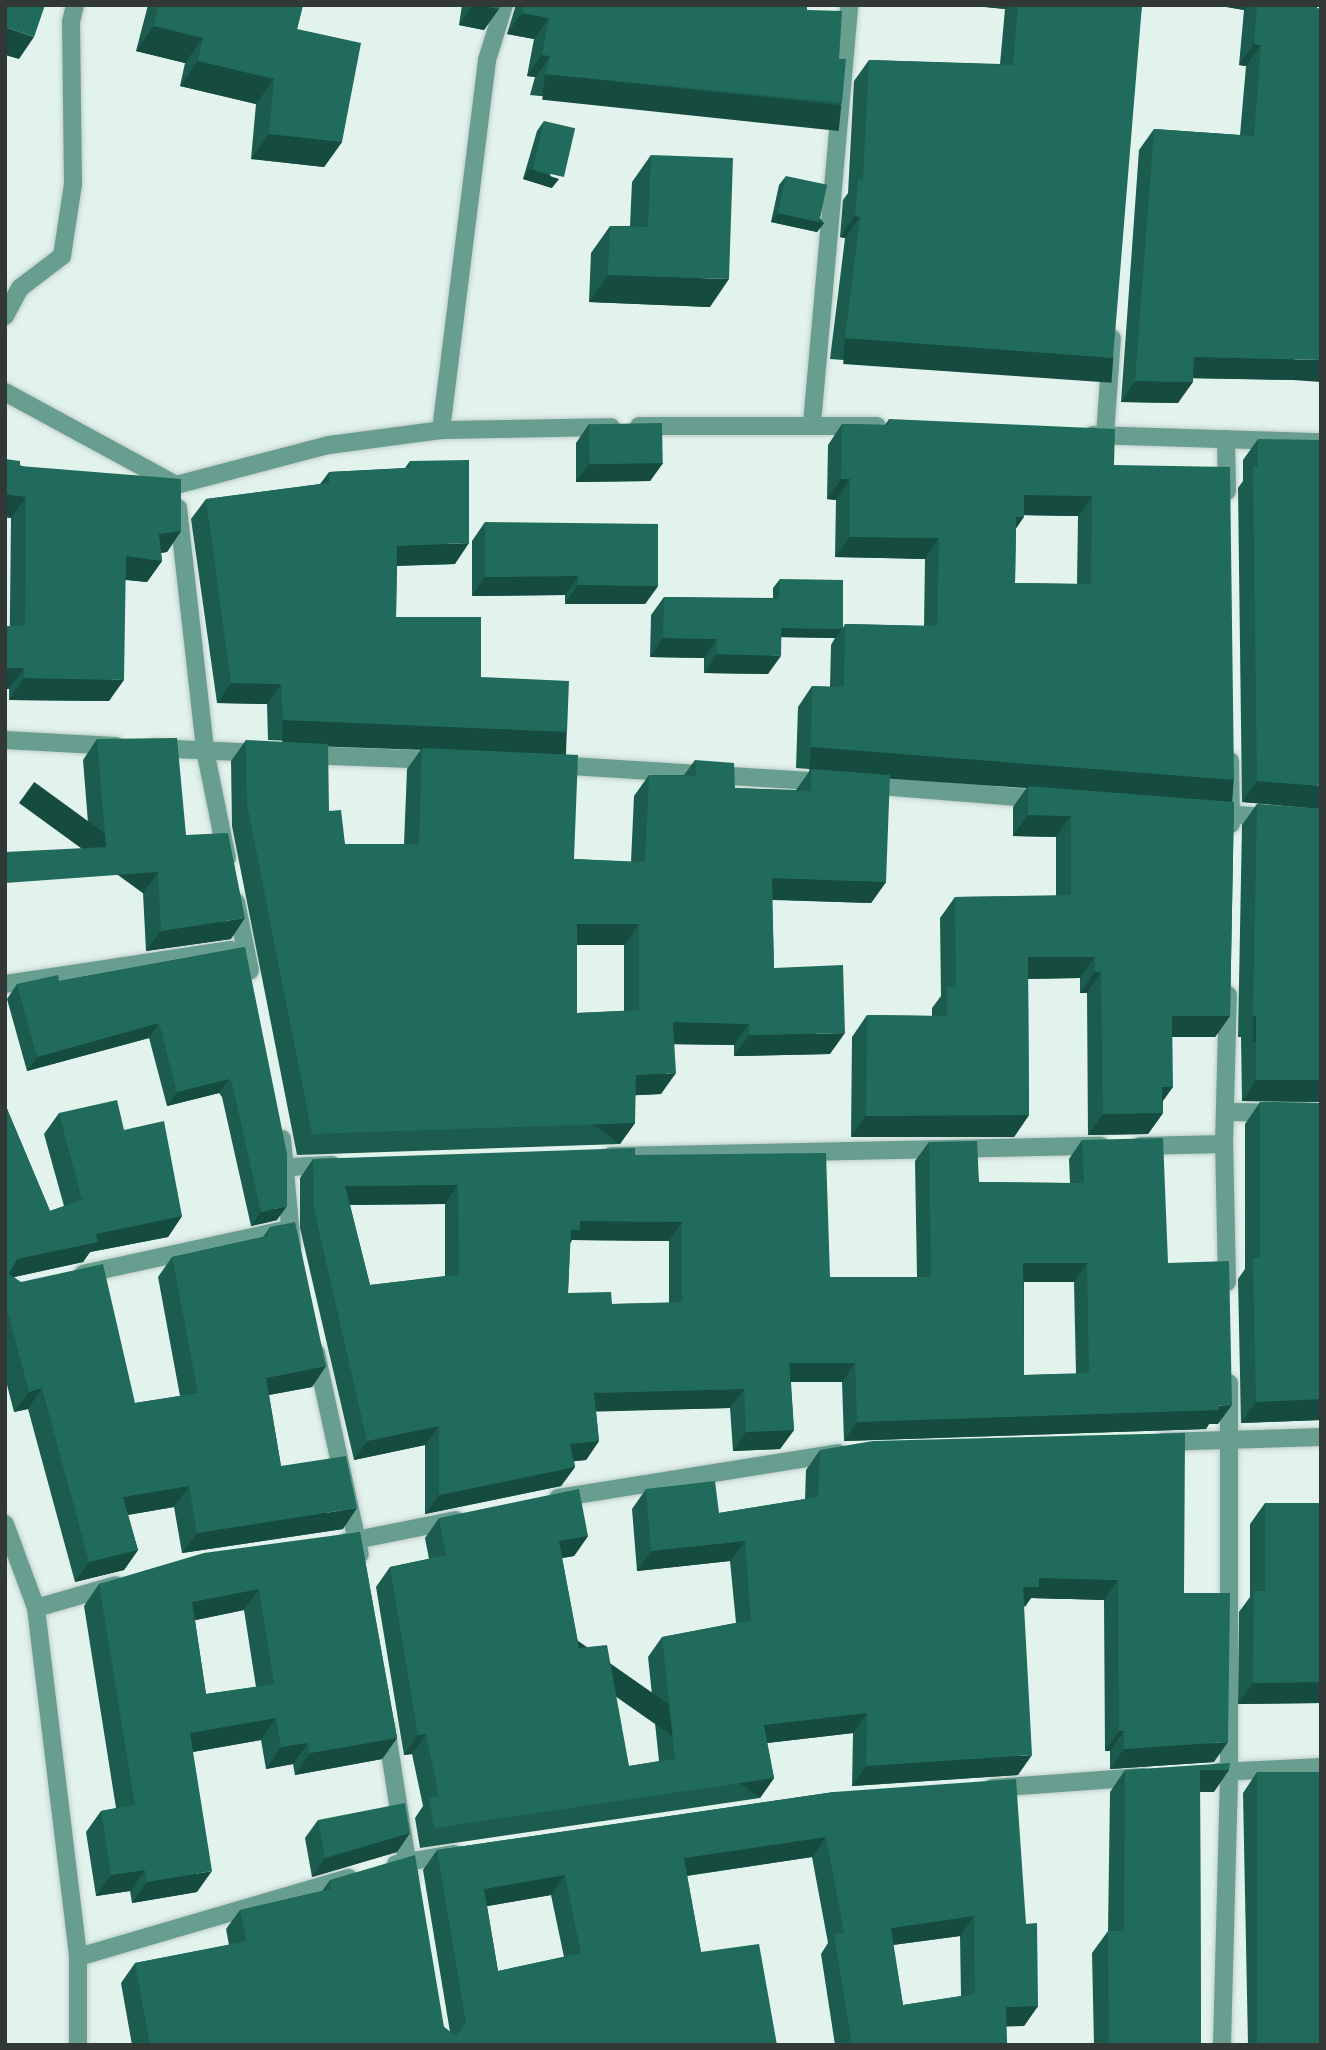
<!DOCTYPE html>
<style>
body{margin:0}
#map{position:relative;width:1326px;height:2050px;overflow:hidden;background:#e2f2ed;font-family:"DM Sans",sans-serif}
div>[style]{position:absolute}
.roads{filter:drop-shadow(0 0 2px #bfcdc8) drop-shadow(0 0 2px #bfcdc8)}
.minor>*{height:18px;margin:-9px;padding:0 9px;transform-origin:9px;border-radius:9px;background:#689e8f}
.wall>*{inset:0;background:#1c5c4e}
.shaded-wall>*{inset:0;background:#164b40;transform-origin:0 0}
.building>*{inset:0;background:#206b5b;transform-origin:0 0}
span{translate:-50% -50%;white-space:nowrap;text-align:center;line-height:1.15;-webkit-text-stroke:7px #e2f2ed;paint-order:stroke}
.frame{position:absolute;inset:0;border:7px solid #313836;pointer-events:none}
</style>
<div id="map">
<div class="roads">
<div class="minor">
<i style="left:5px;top:316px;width:32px;rotate:-62deg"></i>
<i style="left:20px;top:288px;width:53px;rotate:-37.3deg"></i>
<i style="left:62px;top:256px;width:73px;rotate:-81.3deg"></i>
<i style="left:73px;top:184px;width:162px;rotate:-90.7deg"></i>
<i style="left:71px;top:22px;width:17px;rotate:-77deg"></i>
<i style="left:5px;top:392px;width:195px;rotate:28.5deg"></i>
<i style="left:176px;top:485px;width:158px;rotate:-14.7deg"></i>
<i style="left:329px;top:445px;width:113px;rotate:-7.6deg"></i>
<i style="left:441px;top:430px;width:170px;rotate:-1deg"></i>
<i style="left:812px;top:423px;width:420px;rotate:-84.9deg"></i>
<i style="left:639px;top:426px;width:238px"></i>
<i style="left:441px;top:430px;width:373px;rotate:-82.9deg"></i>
<i style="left:487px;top:60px;width:58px;rotate:-72.8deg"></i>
<i style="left:1093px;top:435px;width:228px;rotate:1.8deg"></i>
<i style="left:1105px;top:435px;width:97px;rotate:-85.9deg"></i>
<i style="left:1226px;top:439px;width:52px;rotate:88.9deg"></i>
<i style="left:178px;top:508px;width:244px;rotate:83.6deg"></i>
<i style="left:205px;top:750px;width:110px;rotate:78.5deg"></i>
<i style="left:5px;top:740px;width:111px;rotate:3.1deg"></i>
<i style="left:154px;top:748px;width:105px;rotate:2.7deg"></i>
<i style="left:304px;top:755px;width:133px;rotate:2.2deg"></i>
<i style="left:1230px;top:761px;width:63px;rotate:89.1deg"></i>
<i style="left:556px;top:765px;width:270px;rotate:3.6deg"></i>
<i style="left:867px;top:785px;width:176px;rotate:4.6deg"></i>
<i style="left:1219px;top:814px;width:102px;rotate:3.4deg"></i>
<i style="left:236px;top:902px;width:70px;rotate:78.5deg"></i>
<i style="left:5px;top:984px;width:229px;rotate:-8.6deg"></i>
<i style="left:1226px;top:1112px;width:95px;rotate:0.6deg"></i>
<i style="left:282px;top:1139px;width:108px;rotate:84.7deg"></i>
<i style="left:1140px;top:1146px;width:84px;rotate:-1.4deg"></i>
<i style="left:611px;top:1156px;width:490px;rotate:-1.2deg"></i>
<i style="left:288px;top:1167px;width:44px;rotate:-2.6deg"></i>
<i style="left:83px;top:1274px;width:211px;rotate:-12.3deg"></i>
<i style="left:1227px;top:1282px;width:138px;rotate:-91.2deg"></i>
<i style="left:1224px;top:1144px;width:149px;rotate:-88.5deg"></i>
<i style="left:316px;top:1353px;width:206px;rotate:77.7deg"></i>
<i style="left:1163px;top:1442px;width:158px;rotate:-1.8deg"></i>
<i style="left:558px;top:1498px;width:284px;rotate:-9.1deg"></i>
<i style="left:5px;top:1524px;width:90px;rotate:69.7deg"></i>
<i style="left:36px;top:1608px;width:352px;rotate:83.1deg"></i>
<i style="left:78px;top:1957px;width:88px;rotate:90deg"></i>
<i style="left:346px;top:1542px;width:112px;rotate:-11.3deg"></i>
<i style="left:36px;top:1608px;width:83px;rotate:-16deg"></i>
<i style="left:386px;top:1727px;width:155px;rotate:81.1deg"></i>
<i style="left:1219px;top:1772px;width:102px;rotate:-2.8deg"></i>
<i style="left:992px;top:1788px;width:151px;rotate:-4.2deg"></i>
<i style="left:396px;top:1864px;width:59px;rotate:-9.8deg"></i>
<i style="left:78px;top:1957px;width:282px;rotate:-16.3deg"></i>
<i style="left:1222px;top:2045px;width:274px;rotate:-88.5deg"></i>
<i style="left:1229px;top:1771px;width:388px;rotate:-90deg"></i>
</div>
</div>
<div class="wall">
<i style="clip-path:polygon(148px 5px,303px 5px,297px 29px,342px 142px,324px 167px,251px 159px,256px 104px,180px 86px,185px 63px,136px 51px)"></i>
<i style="clip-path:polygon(462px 5px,500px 5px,484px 30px,459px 25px)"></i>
<i style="clip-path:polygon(514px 5px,807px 5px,807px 10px,839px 59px,842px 103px,827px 124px,530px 95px,535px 77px,527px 76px,534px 39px,507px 34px,515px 8px)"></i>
<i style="clip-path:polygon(965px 5px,1142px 5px,1098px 379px,830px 359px,845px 238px,840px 237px,843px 200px,848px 193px,854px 81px,869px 60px,1000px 64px,1005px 9px)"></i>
<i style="clip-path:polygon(1215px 5px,1317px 5px,1293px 380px,1193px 378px,1178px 403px,1121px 402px,1139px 150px,1154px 129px,1240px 135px,1246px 66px,1239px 65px,1244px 10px)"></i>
<i style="clip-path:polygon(544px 121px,552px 188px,523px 179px,537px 131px)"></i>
<i style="clip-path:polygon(651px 155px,710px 307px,589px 302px,591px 253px,610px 226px,630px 226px,632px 182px)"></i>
<i style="clip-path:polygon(786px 176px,824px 223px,817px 232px,771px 222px,779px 185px)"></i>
<i style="clip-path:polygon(evenodd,889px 419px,1114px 465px,1234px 780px,1219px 801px,796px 768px,798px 707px,812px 686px,830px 687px,831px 645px,835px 638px,781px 637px,768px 674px,704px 673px,704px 658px,650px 657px,651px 615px,664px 597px,773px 598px,773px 588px,780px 579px,843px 628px,845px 624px,924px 626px,925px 559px,835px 557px,836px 500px,827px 499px,828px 445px,842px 424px,885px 425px,889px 419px,1024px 515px,1078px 516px,1077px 584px,1015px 583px,1016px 528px,1024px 515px)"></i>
<i style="clip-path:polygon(589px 424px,663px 463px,650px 481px,576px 482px,576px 443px)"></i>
<i style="clip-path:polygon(1258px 439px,1321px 809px,1242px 802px,1238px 488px,1243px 481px,1243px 460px)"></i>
<i style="clip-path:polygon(5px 459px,181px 531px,167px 552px,161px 553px,162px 561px,147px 582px,125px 580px,109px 701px,9px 700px,11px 518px,5px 517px)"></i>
<i style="clip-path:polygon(410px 461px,455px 564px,397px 566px,396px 617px,481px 677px,553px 753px,268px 740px,267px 704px,217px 703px,191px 519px,206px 499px,320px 484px,329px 472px,405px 468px)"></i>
<i style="clip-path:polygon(485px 522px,658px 586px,645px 604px,565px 604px,565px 595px,472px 596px,472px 541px)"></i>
<i style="clip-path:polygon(97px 739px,186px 835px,231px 939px,146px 951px,143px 893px,90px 848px,83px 760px)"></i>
<i style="clip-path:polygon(evenodd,246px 740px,329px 811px,345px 844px,404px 844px,407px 769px,422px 748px,574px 859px,631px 862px,634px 796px,649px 775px,684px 775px,695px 760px,735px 788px,796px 790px,811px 769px,886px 882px,871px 903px,772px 900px,774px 968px,830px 1054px,734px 1056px,734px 1045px,674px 1044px,661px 1094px,635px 1095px,635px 1123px,620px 1144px,297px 1155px,232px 826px,231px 761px,246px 740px,577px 945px,624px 945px,624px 1011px,577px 1013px,577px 945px)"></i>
<i style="clip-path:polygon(1028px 786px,1234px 802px,1230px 1016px,1215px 1037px,1172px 1037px,1163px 1101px,1163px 1113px,1148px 1134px,1088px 1135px,1087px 993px,1080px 993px,1080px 978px,1028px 979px,1029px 1115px,1014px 1137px,851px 1137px,852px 1037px,867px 1015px,932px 1016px,932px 1008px,941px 996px,940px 918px,955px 897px,1056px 896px,1056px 837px,1013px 836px,1013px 807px)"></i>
<i style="clip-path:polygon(1257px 804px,1321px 809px,1321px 1102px,1242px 1101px,1241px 1037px,1238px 1037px,1242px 825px)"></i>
<i style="clip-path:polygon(245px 947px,277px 1220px,251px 1226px,222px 1097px,219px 1093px,167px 1106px,149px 1038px,27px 1071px,7px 999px,17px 984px,59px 981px)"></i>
<i style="clip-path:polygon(1260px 1102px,1321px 1103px,1321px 1420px,1241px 1423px,1238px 1279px,1245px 1269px,1245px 1124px)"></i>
<i style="clip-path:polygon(5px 1104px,50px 1211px,64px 1206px,44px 1134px,59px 1113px,124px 1130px,182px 1216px,168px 1237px,90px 1252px,83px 1262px,14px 1277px,135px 1403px,180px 1396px,158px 1277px,172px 1257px,263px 1237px,270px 1227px,326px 1366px,312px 1387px,269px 1395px,281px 1466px,343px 1529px,182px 1553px,174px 1507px,128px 1515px,138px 1550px,124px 1570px,75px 1582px,28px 1409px,14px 1412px,5px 1377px)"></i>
<i style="clip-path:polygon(evenodd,1082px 1140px,1168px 1263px,1218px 1424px,1209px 1424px,1206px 1429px,844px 1441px,842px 1382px,791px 1382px,794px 1430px,780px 1449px,733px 1451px,730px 1408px,596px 1411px,599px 1441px,586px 1460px,574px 1461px,575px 1467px,561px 1486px,425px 1514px,425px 1445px,354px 1460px,300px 1228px,300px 1178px,313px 1159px,635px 1155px,830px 1277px,917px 1277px,915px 1161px,929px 1142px,979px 1182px,1070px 1183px,1069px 1159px,1082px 1140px,445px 1204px,445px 1276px,370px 1285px,350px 1205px,445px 1204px,1082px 1140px,572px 1240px,669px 1241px,669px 1303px,612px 1304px,568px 1293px,570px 1243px,572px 1240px,1082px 1140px,1024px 1282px,1074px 1282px,1076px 1374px,1024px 1375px,1024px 1282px)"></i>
<i style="clip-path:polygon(820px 1450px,1184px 1593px,1214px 1762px,1110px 1769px,1110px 1751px,1105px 1751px,1104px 1600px,1031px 1598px,1024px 1607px,1018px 1775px,852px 1786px,853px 1733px,767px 1743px,774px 1778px,760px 1798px,420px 1848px,415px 1818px,423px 1806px,412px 1754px,404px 1755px,376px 1587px,390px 1567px,429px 1559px,425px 1538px,439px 1518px,588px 1536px,574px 1556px,562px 1558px,579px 1648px,629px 1766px,659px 1761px,648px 1657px,662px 1637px,736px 1623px,730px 1561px,637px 1571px,632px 1509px,646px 1489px,719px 1513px,805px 1499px,806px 1470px)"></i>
<i style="clip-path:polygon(1265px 1503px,1321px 1503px,1321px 1703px,1238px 1704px,1239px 1612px,1250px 1597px,1250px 1524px)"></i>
<i style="clip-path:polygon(evenodd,360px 1532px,397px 1738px,382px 1759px,295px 1775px,293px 1764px,266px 1769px,261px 1740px,193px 1752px,197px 1892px,132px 1903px,130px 1891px,96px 1896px,86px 1832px,101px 1811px,116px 1808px,84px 1606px,99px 1584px,360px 1532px,244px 1610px,256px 1687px,206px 1694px,195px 1620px,244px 1610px)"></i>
<i style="clip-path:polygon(1125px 1770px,1214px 1792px,1200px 1792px,1201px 2045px,1094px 2045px,1092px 1953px,1108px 1931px,1110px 1792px)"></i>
<i style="clip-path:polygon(1257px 1772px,1321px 2045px,1248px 2045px,1243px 1793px)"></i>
<i style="clip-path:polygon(evenodd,834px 1792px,1026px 1924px,1038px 2006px,1024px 2026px,1006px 2026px,1007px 2045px,835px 2045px,821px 1954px,828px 1943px,812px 1857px,687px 1876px,701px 1952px,777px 2045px,132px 2045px,121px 1983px,135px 1963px,229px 1945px,226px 1929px,240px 1910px,322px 1891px,330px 1880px,444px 2027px,450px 2032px,423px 1870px,437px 1850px,834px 1792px,551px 1895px,564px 1957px,498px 1971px,487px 1906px,551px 1895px,834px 1792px,960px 1936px,961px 1996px,903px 2005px,893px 1945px,960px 1936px)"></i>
<i style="clip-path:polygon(318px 1820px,410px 1833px,397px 1852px,312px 1877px,305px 1838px)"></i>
</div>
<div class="shaded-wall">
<i style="clip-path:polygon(473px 5px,499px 9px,484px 30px,459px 25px)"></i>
<i style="clip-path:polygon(965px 5px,1007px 5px,1005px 9px)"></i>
<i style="clip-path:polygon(1215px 5px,1247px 5px,1244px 10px)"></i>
<i style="clip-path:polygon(522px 13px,549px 18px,534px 39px,507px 34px)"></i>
<i style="clip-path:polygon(154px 26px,203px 38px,185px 63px,136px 51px)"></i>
<i style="clip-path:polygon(5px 27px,34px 37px,19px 59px,5px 55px)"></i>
<i style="clip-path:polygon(1254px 44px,1261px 45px,1246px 66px,1239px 65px)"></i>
<i style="clip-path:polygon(542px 55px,550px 56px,535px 77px,527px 76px)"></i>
<i style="clip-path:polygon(198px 61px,274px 79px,256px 104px,180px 86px)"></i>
<i style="left:545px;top:74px;width:298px;height:26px;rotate:6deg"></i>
<i style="clip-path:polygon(269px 134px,342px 142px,324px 167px,251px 159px)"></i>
<i style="clip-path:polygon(529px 169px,559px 179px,552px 188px,523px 179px)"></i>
<i style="clip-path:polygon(778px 213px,824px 223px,817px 232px,771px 222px)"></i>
<i style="clip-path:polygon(855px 216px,860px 217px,845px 238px,840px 237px)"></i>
<i style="clip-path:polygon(608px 275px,729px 279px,710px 307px,589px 302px)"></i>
<i style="left:845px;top:338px;width:269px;height:26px;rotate:4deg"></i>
<i style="clip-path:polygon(1194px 357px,1321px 360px,1321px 382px,1293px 380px,1179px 378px)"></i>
<i style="clip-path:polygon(1135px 381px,1193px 382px,1178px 403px,1121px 402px)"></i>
<i style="clip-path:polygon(663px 463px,650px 481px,576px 482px,589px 464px)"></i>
<i style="clip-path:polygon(841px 479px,850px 479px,836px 500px,827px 499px)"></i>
<i style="clip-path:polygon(5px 494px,26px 497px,11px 518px,5px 517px)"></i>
<i style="clip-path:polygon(1024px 495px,1092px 496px,1078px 516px,1010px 515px)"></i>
<i style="clip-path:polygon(1016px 517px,1024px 517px,1010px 537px)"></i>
<i style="clip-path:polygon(181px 531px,167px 552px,144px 555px,159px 534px)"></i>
<i style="clip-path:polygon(850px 537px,939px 538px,925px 559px,835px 557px)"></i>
<i style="clip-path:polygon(469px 543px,455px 564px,383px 566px,397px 546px)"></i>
<i style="clip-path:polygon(126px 556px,162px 561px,147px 582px,111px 578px)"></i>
<i style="clip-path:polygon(578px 576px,565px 595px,472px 596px,485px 577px)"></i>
<i style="clip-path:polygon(578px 585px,658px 586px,645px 604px,565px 604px)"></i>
<i style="clip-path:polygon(779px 628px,842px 629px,835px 638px,772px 637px)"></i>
<i style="clip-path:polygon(663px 638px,717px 639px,704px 658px,650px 657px)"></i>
<i style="clip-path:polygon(717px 654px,781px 656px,768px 674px,704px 673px)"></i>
<i style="clip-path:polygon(5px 668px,24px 668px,9px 689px,5px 689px)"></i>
<i style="clip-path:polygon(24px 678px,124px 680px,109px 701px,9px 700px)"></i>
<i style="clip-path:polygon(231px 683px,281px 684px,267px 704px,217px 703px)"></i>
<i style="left:283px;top:720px;width:284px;height:25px;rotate:2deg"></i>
<i style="left:811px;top:747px;width:424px;height:26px;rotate:4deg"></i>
<i style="clip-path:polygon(1257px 781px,1321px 786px,1321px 809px,1242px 802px)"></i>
<i style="clip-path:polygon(1028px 815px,1071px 816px,1056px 837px,1013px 836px)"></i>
<i style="left:158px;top:872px;width:26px;height:153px;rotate:126deg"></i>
<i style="clip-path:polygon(772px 878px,886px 882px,871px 903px,757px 899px)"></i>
<i style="clip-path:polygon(245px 918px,231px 939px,146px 951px,161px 931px)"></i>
<i style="clip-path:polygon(577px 924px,639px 924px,624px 945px,562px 945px)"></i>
<i style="clip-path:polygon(1028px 957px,1095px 957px,1080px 978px,1013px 979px)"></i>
<i style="clip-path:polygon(1095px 972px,1101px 972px,1087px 993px,1080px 993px)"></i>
<i style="clip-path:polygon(1172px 1016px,1230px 1016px,1215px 1037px,1157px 1037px)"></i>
<i style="left:1253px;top:1016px;width:3px;height:26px"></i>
<i style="clip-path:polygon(673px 1022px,749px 1024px,734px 1045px,658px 1044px)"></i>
<i style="clip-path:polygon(159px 1023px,149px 1038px,27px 1071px,37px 1057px)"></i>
<i style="clip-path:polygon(845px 1033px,830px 1054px,734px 1056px,749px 1035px)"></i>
<i style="clip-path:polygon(676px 1073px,661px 1094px,621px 1096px,636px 1075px)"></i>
<i style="clip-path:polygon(229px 1079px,219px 1093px,167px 1106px,177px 1092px)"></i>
<i style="clip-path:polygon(1256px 1080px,1321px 1080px,1321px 1102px,1242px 1101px)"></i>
<i style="clip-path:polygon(1162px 1087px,1173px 1087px,1158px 1108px)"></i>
<i style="clip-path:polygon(1163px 1113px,1148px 1134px,1088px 1135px,1103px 1114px)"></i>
<i style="clip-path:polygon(1029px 1115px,1014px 1137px,851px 1137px,866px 1116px)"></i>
<i style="left:635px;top:1123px;width:26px;height:323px;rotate:126deg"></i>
<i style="clip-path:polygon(458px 1185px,445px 1204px,332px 1205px,345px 1186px)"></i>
<i style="clip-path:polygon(287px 1206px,277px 1220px,251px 1226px,261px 1212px)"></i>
<i style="clip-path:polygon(182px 1216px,168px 1237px,90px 1252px,83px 1262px,5px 1279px,17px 1259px,96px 1234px)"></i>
<i style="clip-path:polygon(580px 1221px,682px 1222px,669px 1241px,572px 1240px,567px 1249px,571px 1230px)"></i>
<i style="clip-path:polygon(1023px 1263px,1087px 1263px,1074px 1282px,1010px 1282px)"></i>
<i style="clip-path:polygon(789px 1363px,855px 1363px,842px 1382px,776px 1382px)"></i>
<i style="clip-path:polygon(326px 1366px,312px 1387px,252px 1398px,266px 1378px)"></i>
<i style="clip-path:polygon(42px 1388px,28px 1409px,14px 1412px,29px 1392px)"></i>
<i style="clip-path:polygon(744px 1389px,730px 1408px,580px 1412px,594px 1393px)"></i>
<i style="clip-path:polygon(1321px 1399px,1321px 1420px,1241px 1423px,1256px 1402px)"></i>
<i style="clip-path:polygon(1232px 1405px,1218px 1424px,1209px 1424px,1206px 1429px,844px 1441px,857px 1422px)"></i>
<i style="clip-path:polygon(439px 1426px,425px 1445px,354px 1460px,367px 1441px)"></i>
<i style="clip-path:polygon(794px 1430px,780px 1449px,733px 1451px,746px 1432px)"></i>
<i style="clip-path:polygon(599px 1441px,586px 1460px,557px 1463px,570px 1444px)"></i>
<i style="clip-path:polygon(575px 1467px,561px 1486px,425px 1514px,439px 1495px)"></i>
<i style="clip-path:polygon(189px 1486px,174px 1507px,109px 1518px,123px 1497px)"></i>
<i style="clip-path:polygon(357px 1508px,343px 1529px,182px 1553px,197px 1533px)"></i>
<i style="clip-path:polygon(588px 1536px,574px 1556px,545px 1561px,559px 1541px)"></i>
<i style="clip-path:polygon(745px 1541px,730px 1561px,637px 1571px,651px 1551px)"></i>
<i style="clip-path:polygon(138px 1550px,124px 1570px,75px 1582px,89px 1562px)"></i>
<i style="clip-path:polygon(1039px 1578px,1118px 1580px,1104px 1600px,1031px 1598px,1025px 1607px,1023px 1587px)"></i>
<i style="clip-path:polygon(259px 1589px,244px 1610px,177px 1624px,192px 1602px)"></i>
<i style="clip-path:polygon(1321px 1682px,1321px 1703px,1238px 1704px,1253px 1683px)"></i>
<i style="clip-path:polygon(867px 1713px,853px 1733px,750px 1745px,764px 1725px)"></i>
<i style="clip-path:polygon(276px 1718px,261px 1740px,175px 1755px,190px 1733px)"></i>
<i style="clip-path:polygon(1119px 1731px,1124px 1731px,1110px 1751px,1105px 1751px)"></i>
<i style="clip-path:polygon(426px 1734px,412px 1754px,404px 1755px,418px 1735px)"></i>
<i style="clip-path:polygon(397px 1738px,382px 1759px,295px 1775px,310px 1753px)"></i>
<i style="clip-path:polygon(1228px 1742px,1214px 1762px,1110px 1769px,1124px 1749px)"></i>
<i style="clip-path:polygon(308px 1743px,293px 1764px,266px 1769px,281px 1747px)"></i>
<i style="clip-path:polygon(1032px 1755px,1018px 1775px,852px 1786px,866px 1766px)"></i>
<i style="clip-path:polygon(1200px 1770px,1229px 1770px,1214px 1792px,1184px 1792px)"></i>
<i style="left:774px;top:1778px;width:24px;height:344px;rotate:125deg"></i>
<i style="clip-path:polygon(410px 1833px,397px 1852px,312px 1877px,325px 1858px)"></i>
<i style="clip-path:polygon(826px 1837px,812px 1857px,670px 1878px,684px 1858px)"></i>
<i style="clip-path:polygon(145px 1870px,130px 1891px,96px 1896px,111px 1875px)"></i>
<i style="clip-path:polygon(212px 1871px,197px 1892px,132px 1903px,147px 1882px)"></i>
<i style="clip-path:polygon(565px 1875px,551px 1895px,471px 1909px,484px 1889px)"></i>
<i style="clip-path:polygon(974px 1916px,960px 1936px,877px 1947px,891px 1928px)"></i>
<i style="clip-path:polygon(1038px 2006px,1024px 2026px,992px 2027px,1006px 2007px)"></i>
</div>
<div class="building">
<i style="clip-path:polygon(5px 5px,45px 5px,34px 37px,5px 27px)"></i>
<i style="clip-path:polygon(159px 5px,303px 5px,297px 29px,361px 43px,342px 142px,269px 134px,274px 79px,198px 61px,203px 38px,154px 26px)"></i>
<i style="clip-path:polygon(479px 5px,500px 5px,499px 9px)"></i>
<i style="clip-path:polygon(524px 5px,807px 5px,807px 10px,842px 11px,839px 59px,846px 59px,842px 103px,545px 74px,550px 56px,542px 55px,549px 18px,522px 13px)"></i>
<i style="clip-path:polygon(1018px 5px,1142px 5px,1113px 358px,845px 338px,860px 217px,855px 216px,858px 179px,863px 180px,869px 60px,1013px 65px)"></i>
<i style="clip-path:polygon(1257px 5px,1317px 5px,1317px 8px,1321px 9px,1321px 360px,1194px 357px,1193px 382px,1135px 381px,1154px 129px,1254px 136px,1261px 45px,1254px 44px)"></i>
<i style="left:544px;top:121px;width:32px;height:50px;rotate:13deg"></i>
<i style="clip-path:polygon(651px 155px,733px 158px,729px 279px,608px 275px,610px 226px,648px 227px)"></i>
<i style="left:786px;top:176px;width:42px;height:38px;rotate:12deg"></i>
<i style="clip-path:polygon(evenodd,889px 419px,1115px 429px,1114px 465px,1230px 467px,1234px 780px,811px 747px,812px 686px,844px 687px,845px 624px,937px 626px,939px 538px,850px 537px,850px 479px,841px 479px,842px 424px,889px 425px,889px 419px,1024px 495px,1092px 496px,1091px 584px,1015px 583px,1016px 517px,1024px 517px,1024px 495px)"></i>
<i style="left:662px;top:423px;width:40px;height:73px;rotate:89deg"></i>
<i style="clip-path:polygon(1258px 439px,1321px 440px,1321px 786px,1257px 781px,1253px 466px,1258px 467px)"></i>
<i style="clip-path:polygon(5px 459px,20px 461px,20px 466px,181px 479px,181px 531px,159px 534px,162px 561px,126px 556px,124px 680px,24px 678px,24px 668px,5px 668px,5px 626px,25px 626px,26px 497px,5px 494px)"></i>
<i style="clip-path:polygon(469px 460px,469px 543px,397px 546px,396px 617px,481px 617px,481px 677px,569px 681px,567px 732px,283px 720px,281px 684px,231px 683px,206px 499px,329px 483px,329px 472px,410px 468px,410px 461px)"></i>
<i style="clip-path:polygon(485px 522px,658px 524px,658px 586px,578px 585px,578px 576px,485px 577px)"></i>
<i style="clip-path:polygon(780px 579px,843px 580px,843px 629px,781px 628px,782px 599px,779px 599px)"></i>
<i style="clip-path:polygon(664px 597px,782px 599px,781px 656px,717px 654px,717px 639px,663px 638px)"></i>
<i style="clip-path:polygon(177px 738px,186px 835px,228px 833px,245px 918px,161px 931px,158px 872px,5px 883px,5px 852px,106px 847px,97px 739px)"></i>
<i style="clip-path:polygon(evenodd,246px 740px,328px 744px,329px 811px,341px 810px,345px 844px,419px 844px,422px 748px,578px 755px,574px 859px,645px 862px,649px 775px,696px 776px,695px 760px,734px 763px,735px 788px,811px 791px,811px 769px,890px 775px,886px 882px,772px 878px,774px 968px,843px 965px,845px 1033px,749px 1035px,749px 1024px,673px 1022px,676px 1073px,636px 1075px,635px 1123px,312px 1134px,247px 804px,246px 740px,577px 924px,639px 924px,639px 1010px,577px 1013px,577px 924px)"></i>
<i style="clip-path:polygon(1028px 786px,1234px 802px,1230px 1016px,1172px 1016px,1173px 1087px,1162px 1087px,1163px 1113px,1103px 1114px,1101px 972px,1095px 972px,1095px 957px,1028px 957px,1029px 1115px,866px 1116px,867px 1015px,947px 1016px,947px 987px,956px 987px,955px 897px,1071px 895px,1071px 816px,1028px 815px)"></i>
<i style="clip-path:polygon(1257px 804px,1321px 809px,1321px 1080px,1256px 1080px,1256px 1016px,1253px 1016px)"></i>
<i style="clip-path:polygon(5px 928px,7px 948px,5px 948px)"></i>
<i style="clip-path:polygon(245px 947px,287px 1154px,287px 1206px,261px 1212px,232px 1083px,229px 1079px,177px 1092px,159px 1023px,37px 1057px,17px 984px,58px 975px,59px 981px)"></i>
<i style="clip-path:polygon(117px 1100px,124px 1130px,164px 1121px,182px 1216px,96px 1234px,98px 1242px,17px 1259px,9px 1274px,21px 1282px,103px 1264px,135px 1403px,198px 1393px,172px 1257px,267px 1236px,270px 1227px,295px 1222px,326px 1366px,266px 1378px,281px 1466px,346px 1456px,357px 1508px,197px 1533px,189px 1486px,123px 1497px,138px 1550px,89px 1562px,42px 1388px,29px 1392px,5px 1301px,5px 1104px,50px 1211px,82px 1200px,59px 1113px)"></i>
<i style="clip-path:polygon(1260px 1102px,1321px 1103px,1321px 1399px,1256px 1402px,1253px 1258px,1260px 1257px)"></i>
<i style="clip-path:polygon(evenodd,1163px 1138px,1168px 1263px,1229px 1261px,1232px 1405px,1219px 1405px,1219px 1410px,857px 1422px,855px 1363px,789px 1363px,794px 1430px,746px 1432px,744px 1389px,594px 1393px,599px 1441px,570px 1444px,575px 1467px,439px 1495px,439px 1426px,367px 1441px,314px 1209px,313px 1159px,635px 1148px,635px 1155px,826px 1153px,830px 1277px,931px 1277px,929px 1142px,977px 1141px,979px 1182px,1084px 1183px,1082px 1140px,1163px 1138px,458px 1185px,459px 1275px,370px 1285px,345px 1186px,458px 1185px,1163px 1138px,580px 1221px,682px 1222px,682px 1302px,612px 1304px,611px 1292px,568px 1293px,571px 1230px,580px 1230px,580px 1221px,1163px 1138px,1023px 1263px,1087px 1263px,1089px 1373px,1024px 1375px,1023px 1263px)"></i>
<i style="clip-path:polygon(1185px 1433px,1184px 1593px,1230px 1593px,1228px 1742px,1124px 1749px,1124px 1731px,1119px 1731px,1118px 1580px,1039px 1578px,1039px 1587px,1023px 1587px,1032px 1755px,866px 1766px,867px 1713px,764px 1725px,774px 1778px,434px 1828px,429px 1798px,439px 1796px,426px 1734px,418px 1735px,390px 1567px,446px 1555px,439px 1518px,579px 1489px,588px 1536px,559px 1541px,579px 1648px,607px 1645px,629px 1766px,675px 1759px,662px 1637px,751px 1620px,745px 1541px,651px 1551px,646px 1489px,715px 1481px,719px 1513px,818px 1497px,820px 1450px,873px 1441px)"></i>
<i style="clip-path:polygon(1265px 1503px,1321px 1503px,1321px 1682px,1253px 1683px,1254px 1591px,1265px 1591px)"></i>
<i style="clip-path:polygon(evenodd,360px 1532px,397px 1738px,310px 1753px,308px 1743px,281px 1747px,276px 1718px,190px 1733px,212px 1871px,147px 1882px,145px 1870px,111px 1875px,101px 1811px,135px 1805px,99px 1584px,204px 1553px,360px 1532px,259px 1589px,274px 1684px,206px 1694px,192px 1602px,259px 1589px)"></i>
<i style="clip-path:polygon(1230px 1763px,1229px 1770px,1200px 1770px,1201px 2045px,1109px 2045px,1108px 1931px,1124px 1931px,1125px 1770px)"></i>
<i style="left:1257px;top:1772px;width:64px;height:273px"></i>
<i style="clip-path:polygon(evenodd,1016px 1779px,1026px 1924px,1037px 1923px,1038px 2006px,1006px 2007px,1007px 2045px,852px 2045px,834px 1934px,844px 1933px,826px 1837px,684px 1858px,701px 1952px,759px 1944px,777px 2045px,150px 2045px,135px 1963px,247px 1941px,240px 1910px,331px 1889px,330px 1880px,415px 1855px,444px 2027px,456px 2036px,466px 2023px,437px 1850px,834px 1792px,1016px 1779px,565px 1875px,581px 1953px,498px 1971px,484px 1889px,565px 1875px,1016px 1779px,974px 1916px,975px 1994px,903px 2005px,891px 1928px,974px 1916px)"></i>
<i style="clip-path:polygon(405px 1803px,410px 1833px,325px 1858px,318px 1820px)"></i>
</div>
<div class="frame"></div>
</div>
